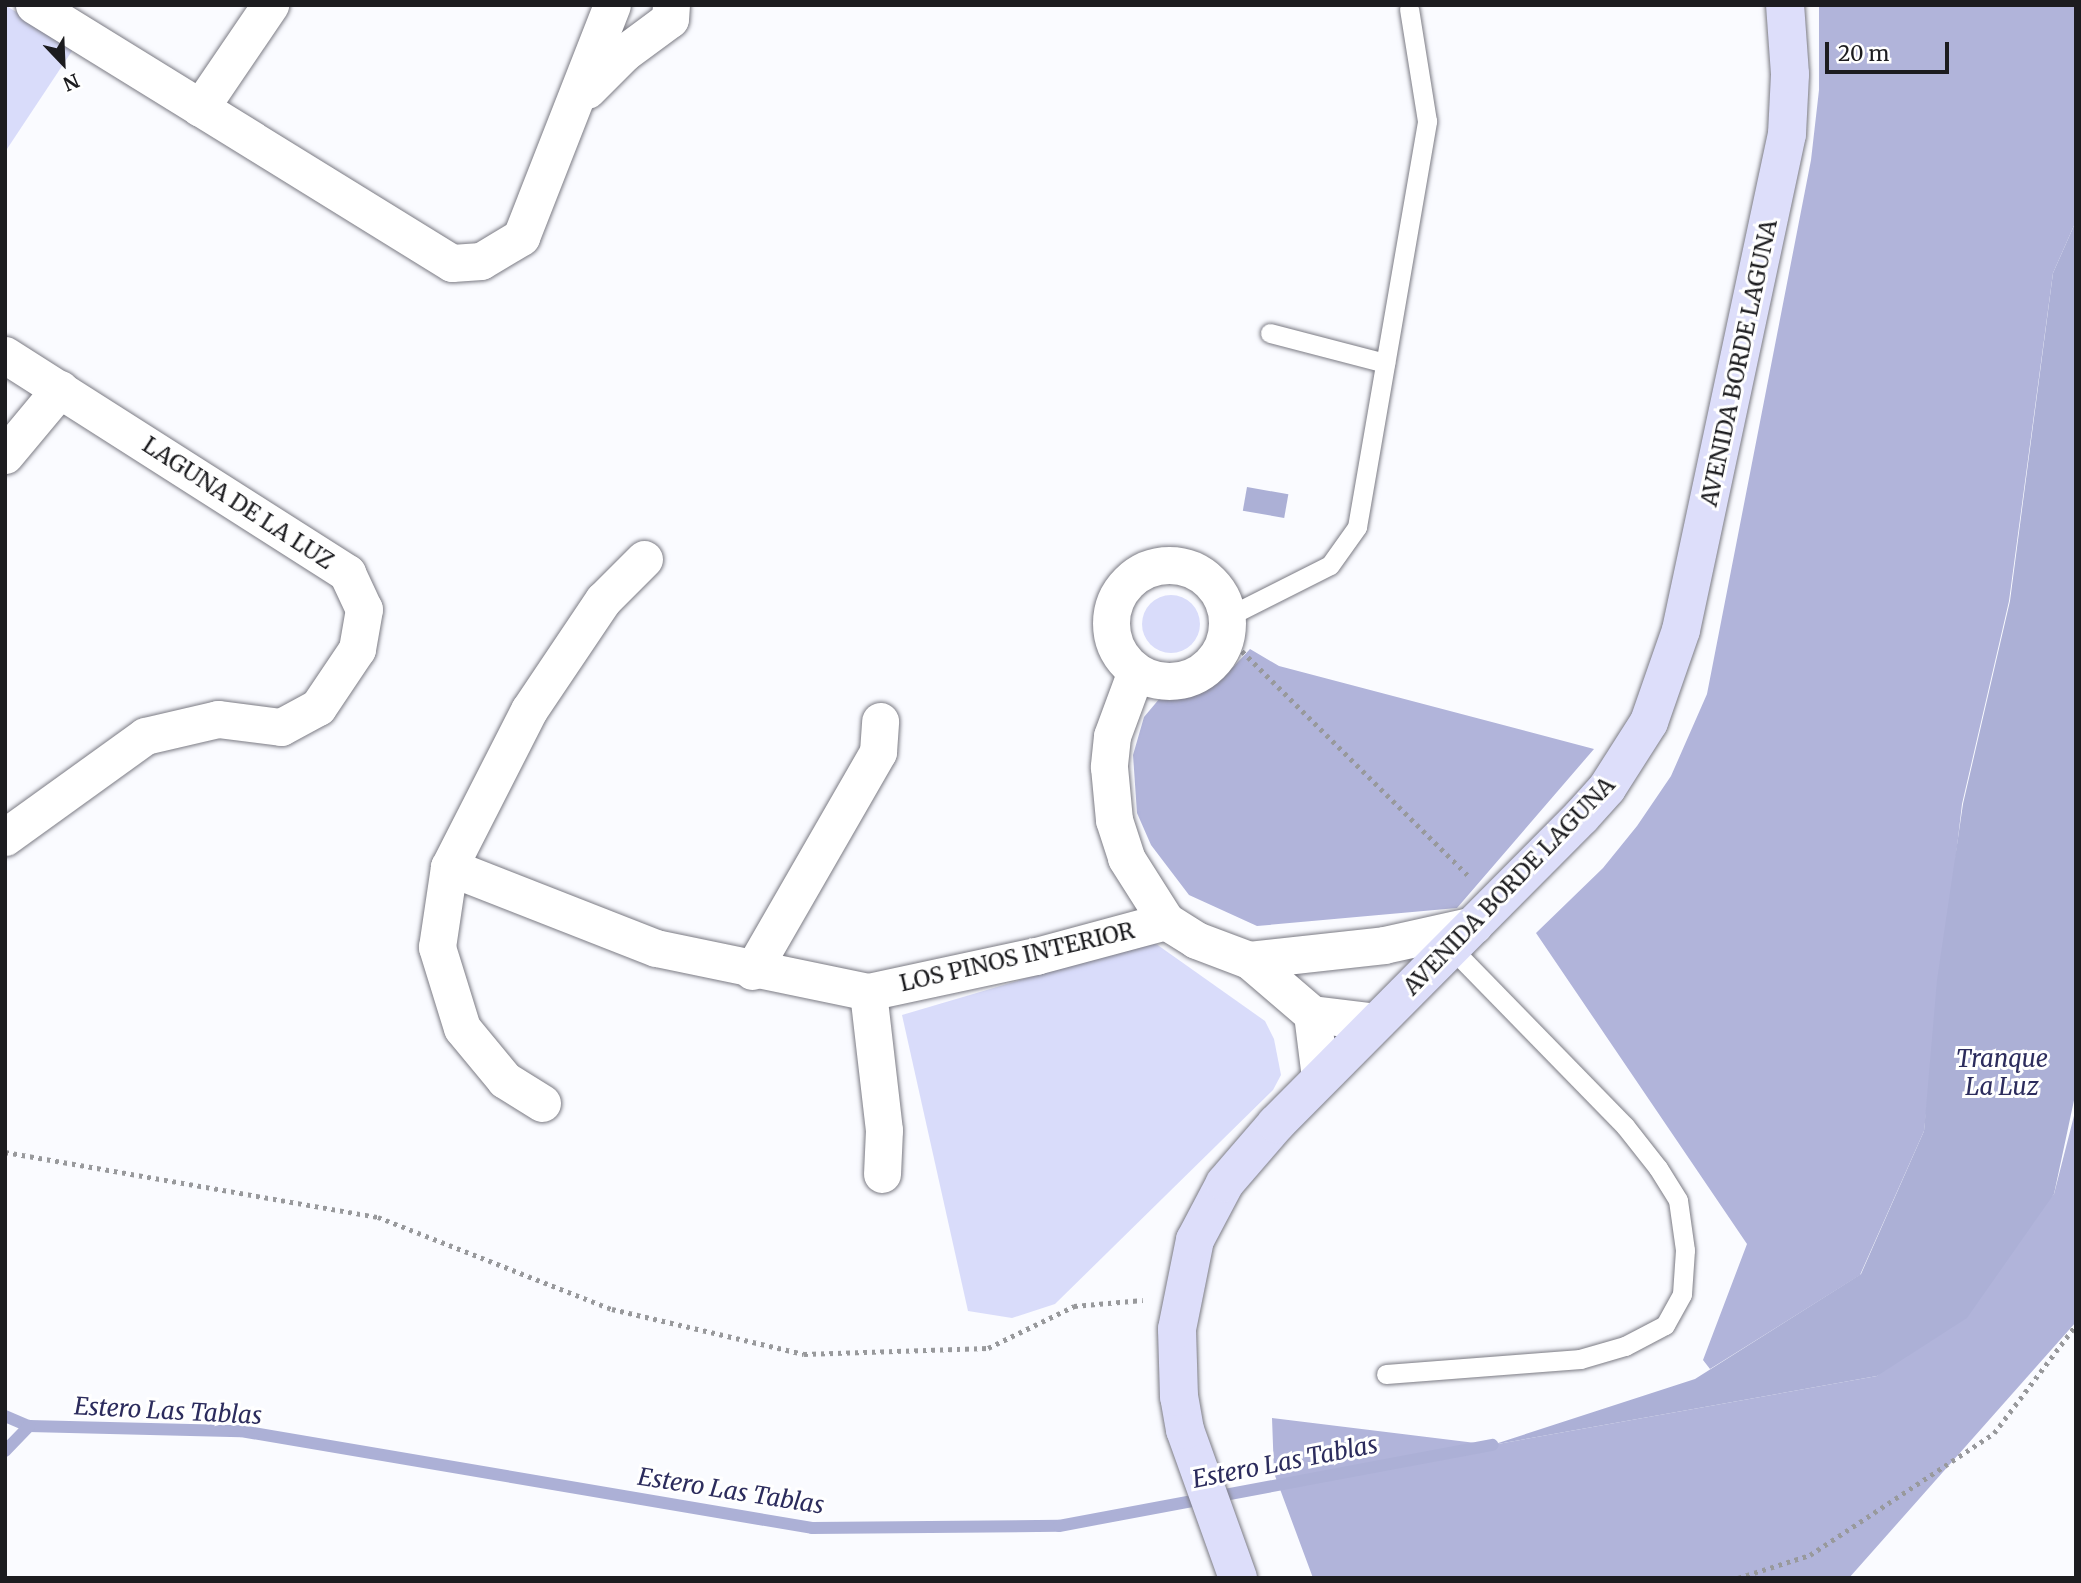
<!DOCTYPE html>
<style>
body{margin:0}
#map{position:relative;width:2081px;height:1583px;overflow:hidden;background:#fafbff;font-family:Merriweather,serif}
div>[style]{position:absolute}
.green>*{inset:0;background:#d9dcfa}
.round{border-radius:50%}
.forest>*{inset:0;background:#b1b4da}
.water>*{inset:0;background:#acb0d6;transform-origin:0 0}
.stream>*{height:12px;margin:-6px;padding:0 6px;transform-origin:6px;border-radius:6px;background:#acb0d6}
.path>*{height:4.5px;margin-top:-2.25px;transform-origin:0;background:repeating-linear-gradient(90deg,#98999c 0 3.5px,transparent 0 8.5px)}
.roads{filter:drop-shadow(0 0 2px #7b7b84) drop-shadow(0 0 2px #7b7b84)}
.lane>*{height:19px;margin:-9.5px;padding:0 9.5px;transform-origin:9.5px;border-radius:9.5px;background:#fff}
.street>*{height:37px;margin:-18.5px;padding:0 18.5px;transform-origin:18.5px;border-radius:18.5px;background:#fff}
.street>.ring{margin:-18.5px;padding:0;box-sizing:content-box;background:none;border:37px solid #fff;border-radius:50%}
.secondary>*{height:38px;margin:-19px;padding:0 19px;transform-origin:19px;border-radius:19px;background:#dddefa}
span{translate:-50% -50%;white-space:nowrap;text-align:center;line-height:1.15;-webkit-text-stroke:6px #fff;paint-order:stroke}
.street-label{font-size:23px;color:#1c1c1f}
.water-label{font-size:24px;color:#2c2c5d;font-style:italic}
.frame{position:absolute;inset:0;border:7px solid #1c1c1f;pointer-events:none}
.north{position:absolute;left:28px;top:28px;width:70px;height:70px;-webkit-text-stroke:5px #fff;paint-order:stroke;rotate:157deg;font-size:19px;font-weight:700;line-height:28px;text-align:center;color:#1c1c1f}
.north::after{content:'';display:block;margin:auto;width:24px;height:32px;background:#1c1c1f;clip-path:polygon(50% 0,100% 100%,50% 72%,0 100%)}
.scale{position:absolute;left:1825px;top:42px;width:124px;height:32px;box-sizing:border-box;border:4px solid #1c1c1f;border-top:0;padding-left:9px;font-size:21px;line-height:24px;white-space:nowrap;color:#1c1c1f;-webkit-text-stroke:5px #fff;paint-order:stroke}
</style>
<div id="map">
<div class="green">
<i style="clip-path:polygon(5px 5px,74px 48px,5px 152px)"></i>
<i class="round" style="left:1142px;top:595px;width:58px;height:58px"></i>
<i style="clip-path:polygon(1152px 941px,1265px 1021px,1274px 1039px,1281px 1075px,1273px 1090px,1055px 1304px,1012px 1318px,968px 1311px,902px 1015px)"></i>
</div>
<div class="forest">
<i style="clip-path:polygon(1819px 5px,2076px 5px,2076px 221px,2053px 273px,2009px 601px,1962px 804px,1924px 1131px,1860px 1275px,1710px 1369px,1703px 1360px,1747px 1244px,1536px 933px,1603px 868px,1637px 826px,1671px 776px,1707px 694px,1811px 160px,1819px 90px)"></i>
<i style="clip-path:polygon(1250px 649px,1279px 666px,1594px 749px,1457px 908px,1257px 926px,1189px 895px,1151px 845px,1137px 813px,1133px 755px,1144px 717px,1160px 698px,1223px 678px)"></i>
<i style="clip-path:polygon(2076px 1108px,2076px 1322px,1849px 1578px,1313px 1578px,1274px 1473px,1272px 1418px,1492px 1445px,1877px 1376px,2054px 1194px)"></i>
</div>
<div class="water">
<i style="clip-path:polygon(2076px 221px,2076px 1091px,2054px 1194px,1967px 1318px,1877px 1376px,1492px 1445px,1695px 1379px,1861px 1274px,1924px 1131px,1937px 980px,1963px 804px,2010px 601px,2053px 273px)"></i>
<i style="left:1247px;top:487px;width:42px;height:24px;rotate:10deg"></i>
</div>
<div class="stream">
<i style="left:5px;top:1416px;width:26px;rotate:23deg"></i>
<i style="left:29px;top:1426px;width:212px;rotate:1.4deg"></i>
<i style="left:241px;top:1431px;width:579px;rotate:9.64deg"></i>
<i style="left:812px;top:1528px;width:247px;rotate:-0.5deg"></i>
<i style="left:1059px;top:1526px;width:441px;rotate:-10.6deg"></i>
<i style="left:5px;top:1451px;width:35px;rotate:-46deg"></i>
</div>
<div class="path">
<i style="left:1236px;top:645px;width:327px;rotate:44.8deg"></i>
<i style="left:5px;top:1152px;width:379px;rotate:9.9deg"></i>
<i style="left:378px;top:1217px;width:251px;rotate:21.5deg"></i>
<i style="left:612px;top:1309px;width:197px;rotate:13.2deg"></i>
<i style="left:804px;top:1354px;width:184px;rotate:-1.9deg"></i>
<i style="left:988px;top:1348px;width:96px;rotate:-26deg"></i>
<i style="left:1074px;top:1306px;width:69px;rotate:-5deg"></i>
<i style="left:1738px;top:1578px;width:76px;rotate:-17.7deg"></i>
<i style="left:1810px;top:1555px;width:221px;rotate:-33.5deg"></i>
<i style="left:1994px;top:1433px;width:136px;rotate:-52.8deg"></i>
</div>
<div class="roads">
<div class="lane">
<i style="left:1270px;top:333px;width:119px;rotate:14.6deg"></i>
<i style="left:1227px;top:617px;width:115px;rotate:-26.8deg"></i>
<i style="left:1330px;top:565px;width:47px;rotate:-54.6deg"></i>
<i style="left:1357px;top:527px;width:412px;rotate:-80.2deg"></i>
<i style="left:1427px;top:121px;width:113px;rotate:-99.1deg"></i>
<i style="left:1386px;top:1374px;width:195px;rotate:-4.4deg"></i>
<i style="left:1580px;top:1359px;width:47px;rotate:-16.1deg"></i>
<i style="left:1625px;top:1346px;width:45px;rotate:-27.7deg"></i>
<i style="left:1665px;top:1325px;width:35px;rotate:-61deg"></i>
<i style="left:1682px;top:1294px;width:44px;rotate:-86.1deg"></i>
<i style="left:1685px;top:1250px;width:50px;rotate:-98deg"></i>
<i style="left:1678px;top:1200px;width:38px;rotate:-122deg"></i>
<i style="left:1658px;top:1168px;width:53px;rotate:-128.2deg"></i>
<i style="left:1625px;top:1126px;width:249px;rotate:-134.3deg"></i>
</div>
<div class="street">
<i style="left:34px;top:5px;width:491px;rotate:31.7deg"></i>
<i style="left:452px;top:263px;width:29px;rotate:-4deg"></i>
<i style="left:481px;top:261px;width:47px;rotate:-31deg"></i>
<i style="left:521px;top:237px;width:249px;rotate:-68.6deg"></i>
<i style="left:587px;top:90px;width:52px;rotate:-45deg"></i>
<i style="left:624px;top:53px;width:57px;rotate:-36.5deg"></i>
<i style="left:670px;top:19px;width:14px;rotate:-86deg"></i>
<i style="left:200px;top:108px;width:125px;rotate:-55.8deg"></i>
<i style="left:5px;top:355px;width:406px;rotate:32.5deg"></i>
<i style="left:347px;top:573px;width:40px;rotate:65deg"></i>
<i style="left:364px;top:609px;width:41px;rotate:99.9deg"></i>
<i style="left:357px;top:649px;width:70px;rotate:123.9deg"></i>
<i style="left:318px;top:707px;width:42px;rotate:151.6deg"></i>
<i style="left:281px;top:727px;width:64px;rotate:-172.8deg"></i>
<i style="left:218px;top:719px;width:75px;rotate:166.9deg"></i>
<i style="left:145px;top:736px;width:173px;rotate:144.2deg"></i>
<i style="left:5px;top:455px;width:86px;rotate:-50.2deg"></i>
<i class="ring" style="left:1111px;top:565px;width:79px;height:79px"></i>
<i style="left:1136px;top:671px;width:69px;rotate:110.3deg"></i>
<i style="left:1112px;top:736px;width:31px;rotate:96deg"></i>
<i style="left:1109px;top:767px;width:53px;rotate:84.6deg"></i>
<i style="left:1114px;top:820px;width:40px;rotate:72deg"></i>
<i style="left:1126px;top:858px;width:75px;rotate:57.6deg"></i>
<i style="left:1166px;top:921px;width:36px;rotate:32deg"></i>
<i style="left:1196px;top:940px;width:57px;rotate:20.7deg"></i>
<i style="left:1249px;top:960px;width:83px;rotate:40.6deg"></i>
<i style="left:1312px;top:1014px;width:64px;rotate:82.8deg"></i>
<i style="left:449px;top:867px;width:222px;rotate:21.4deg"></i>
<i style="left:656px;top:948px;width:217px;rotate:11.7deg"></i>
<i style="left:868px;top:992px;width:172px;rotate:-12.1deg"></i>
<i style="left:1036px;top:956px;width:135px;rotate:-15.1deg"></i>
<i style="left:1249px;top:960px;width:136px;rotate:-6.3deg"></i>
<i style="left:1384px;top:945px;width:92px;rotate:-12.5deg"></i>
<i style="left:752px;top:971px;width:253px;rotate:-60.1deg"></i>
<i style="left:878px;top:752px;width:31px;rotate:-86deg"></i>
<i style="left:868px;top:992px;width:139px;rotate:83.4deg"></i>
<i style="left:884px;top:1130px;width:44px;rotate:92.6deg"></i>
<i style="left:1312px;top:1014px;width:64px;rotate:7.1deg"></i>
<i style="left:542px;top:1103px;width:44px;rotate:-148.1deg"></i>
<i style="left:505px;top:1080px;width:67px;rotate:-129.6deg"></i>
<i style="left:462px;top:1028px;width:85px;rotate:-107.2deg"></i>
<i style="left:437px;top:947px;width:81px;rotate:-81.5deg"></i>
<i style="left:449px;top:867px;width:176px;rotate:-63deg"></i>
<i style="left:529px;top:710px;width:133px;rotate:-56.1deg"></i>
<i style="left:603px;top:600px;width:58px;rotate:-45deg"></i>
</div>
<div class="secondary">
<i style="left:1238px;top:1578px;width:157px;rotate:-109.7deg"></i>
<i style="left:1185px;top:1430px;width:34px;rotate:-100deg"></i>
<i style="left:1179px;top:1397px;width:68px;rotate:-91.7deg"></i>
<i style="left:1177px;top:1329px;width:91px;rotate:-78.6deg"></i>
<i style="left:1195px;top:1240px;width:64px;rotate:-62.2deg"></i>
<i style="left:1225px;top:1183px;width:78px;rotate:-49.2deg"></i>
<i style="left:1276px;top:1124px;width:433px;rotate:-45.2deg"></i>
<i style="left:1581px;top:817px;width:39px;rotate:-48deg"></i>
<i style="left:1607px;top:788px;width:78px;rotate:-57.5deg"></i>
<i style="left:1649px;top:722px;width:97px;rotate:-70.8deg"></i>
<i style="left:1681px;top:630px;width:507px;rotate:-77.94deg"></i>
<i style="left:1787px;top:134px;width:60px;rotate:-87.1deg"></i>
<i style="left:1790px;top:74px;width:69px;rotate:-94.1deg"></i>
</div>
</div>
<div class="street-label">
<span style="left:1739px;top:363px;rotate:-78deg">AVENIDA BORDE LAGUNA</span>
<span style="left:238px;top:503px;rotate:33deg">LAGUNA DE LA LUZ</span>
<span style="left:1509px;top:886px;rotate:-46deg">AVENIDA BORDE LAGUNA</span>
<span style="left:1017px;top:957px;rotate:-13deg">LOS PINOS INTERIOR</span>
</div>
<div class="water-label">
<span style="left:2002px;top:1073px">Tranque<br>La Luz</span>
<span style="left:168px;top:1411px;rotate:3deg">Estero Las Tablas</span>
<span style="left:1285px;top:1462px;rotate:-11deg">Estero Las Tablas</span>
<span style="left:731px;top:1491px;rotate:9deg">Estero Las Tablas</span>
</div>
<div class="frame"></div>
<div class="north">N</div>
<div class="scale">20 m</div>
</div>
